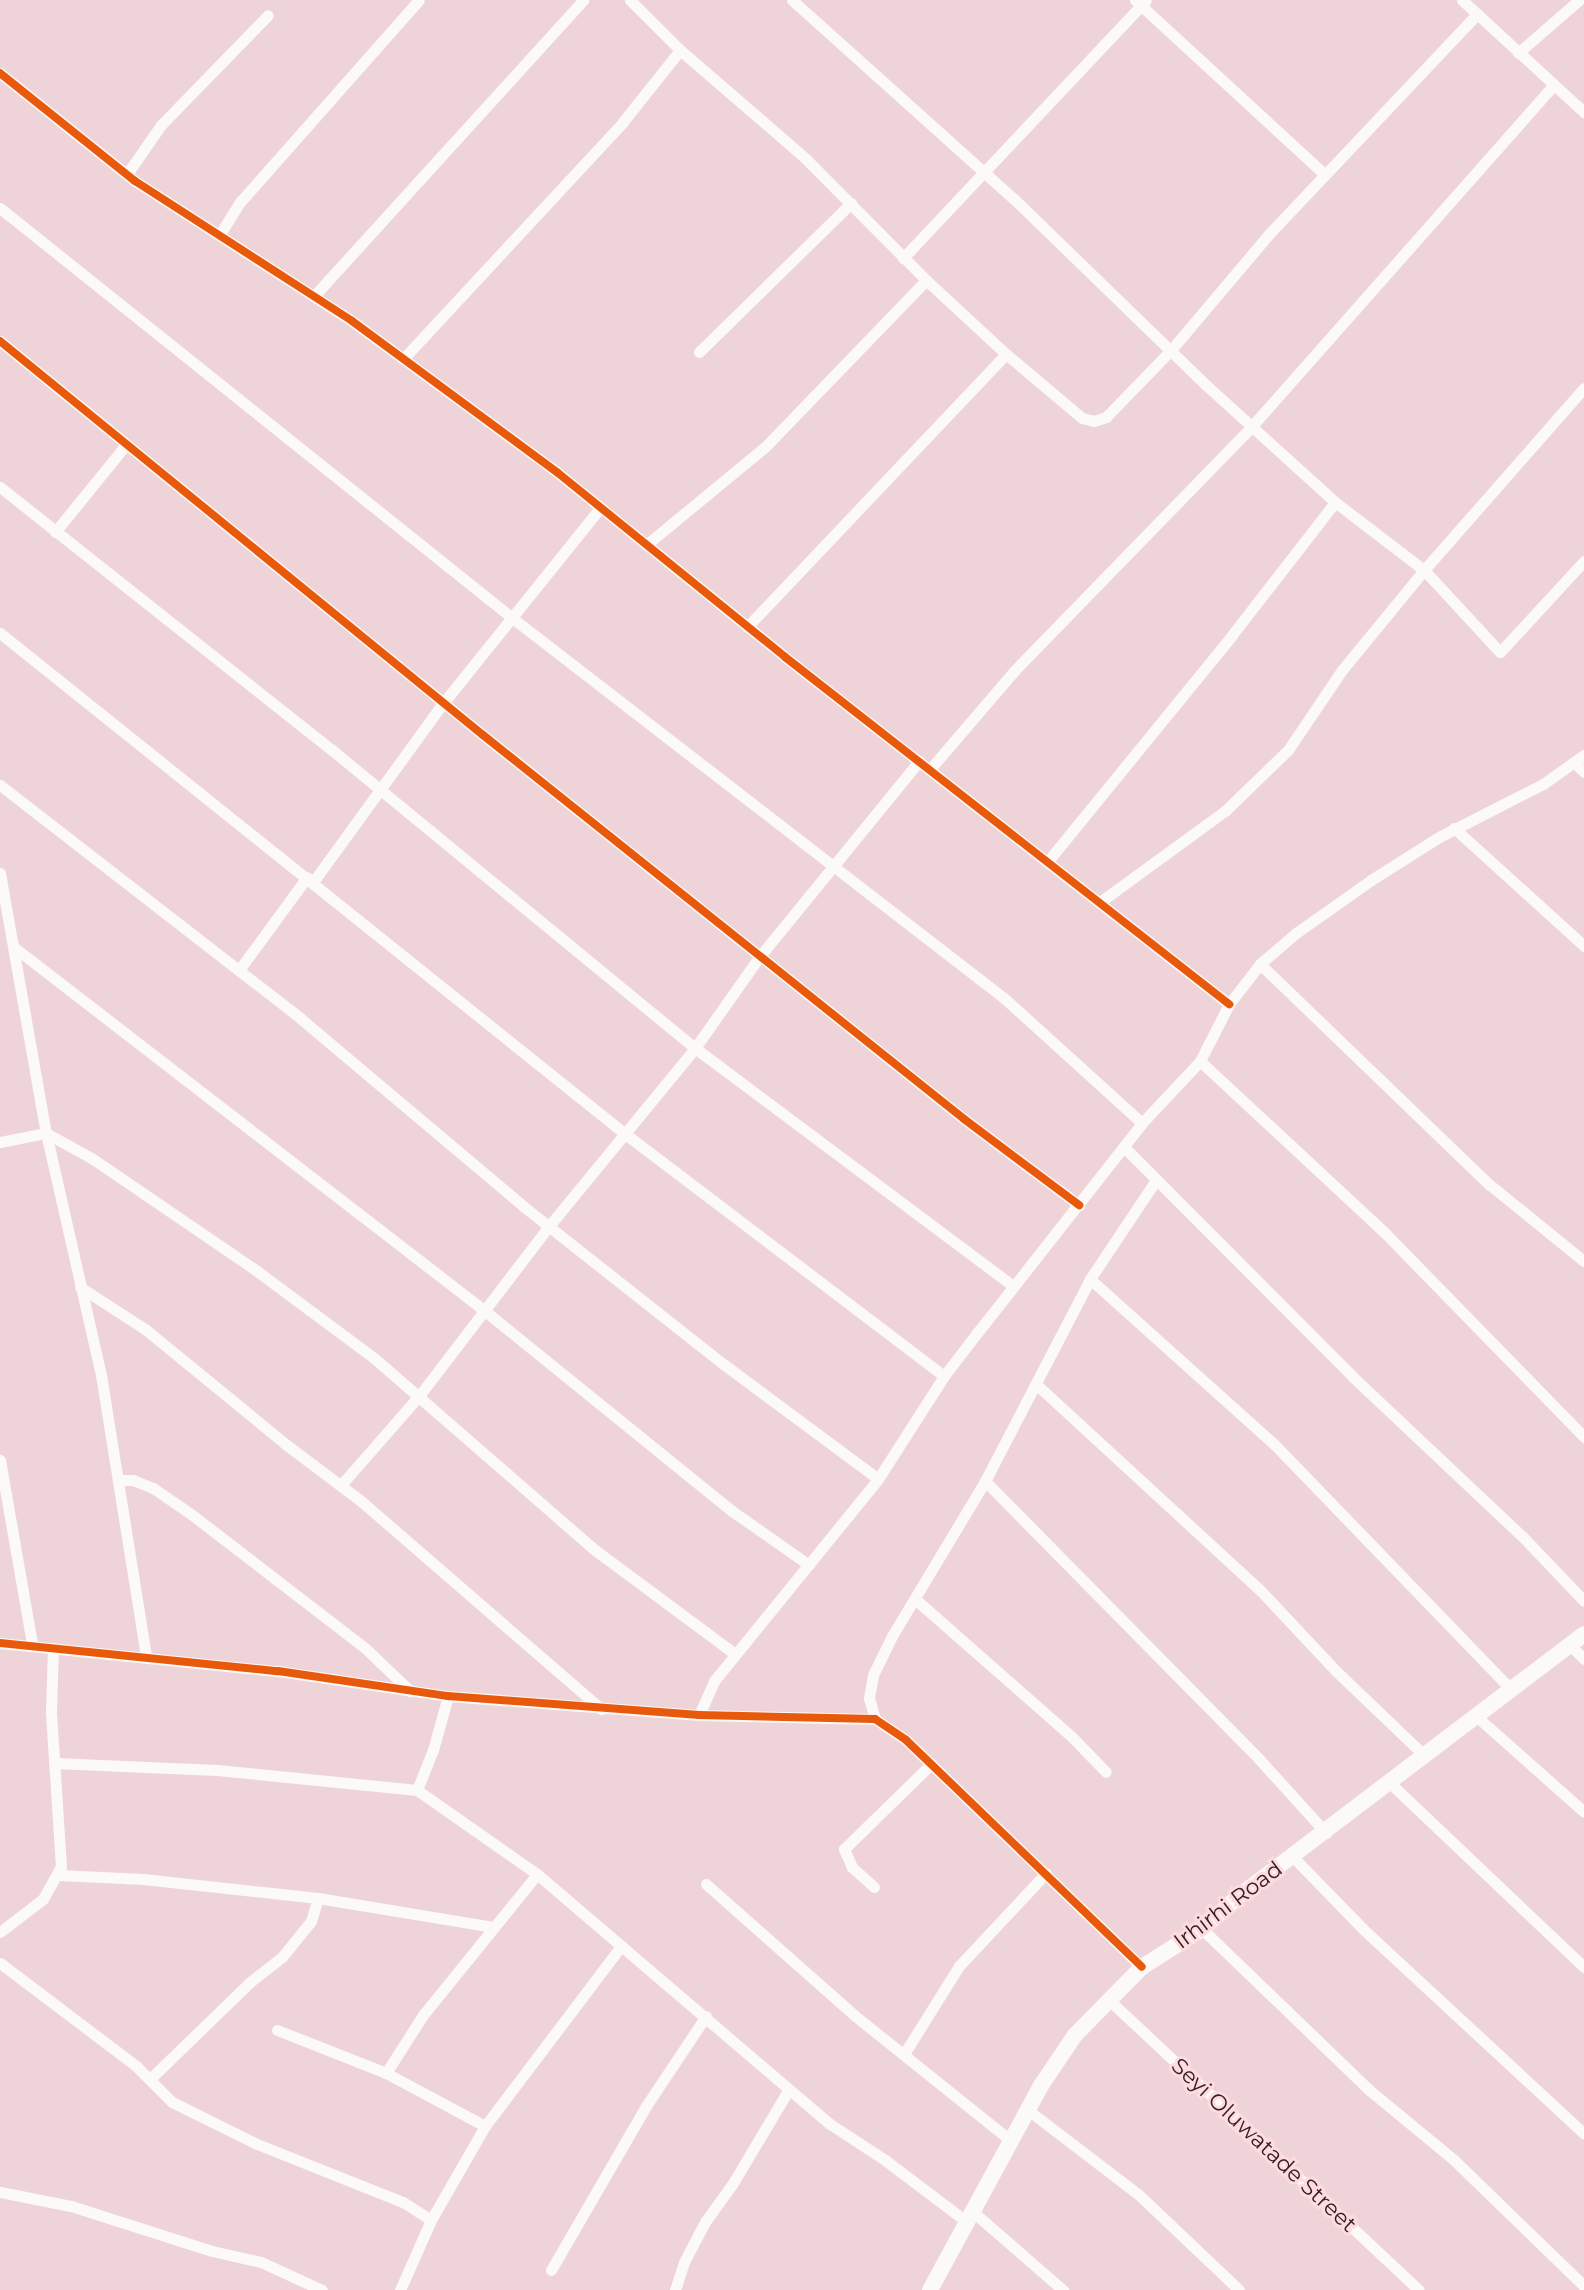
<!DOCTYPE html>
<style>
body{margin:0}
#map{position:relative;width:1584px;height:2290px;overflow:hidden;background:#eed4d8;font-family:Montserrat,sans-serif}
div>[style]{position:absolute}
.street>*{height:11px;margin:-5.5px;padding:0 5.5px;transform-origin:5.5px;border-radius:5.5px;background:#fcf9f9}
.secondary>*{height:16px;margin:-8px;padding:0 8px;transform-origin:8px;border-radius:8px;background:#fcf9f9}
.cycleway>*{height:8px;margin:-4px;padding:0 4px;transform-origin:4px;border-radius:4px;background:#e8590c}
span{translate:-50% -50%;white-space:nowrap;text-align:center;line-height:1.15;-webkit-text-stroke:6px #fedbdf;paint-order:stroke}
.street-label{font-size:22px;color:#352023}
</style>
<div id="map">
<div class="street">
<i style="left:630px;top:0;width:71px;rotate:45deg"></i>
<i style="left:792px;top:0;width:297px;rotate:41.9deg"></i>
<i style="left:1013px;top:198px;width:269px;rotate:44.1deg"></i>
<i style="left:1206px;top:385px;width:174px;rotate:42.2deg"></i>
<i style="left:1335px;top:502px;width:112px;rotate:37.4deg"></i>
<i style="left:1424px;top:570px;width:112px;rotate:47.2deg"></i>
<i style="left:1500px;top:652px;width:124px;rotate:-47.3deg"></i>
<i style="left:1135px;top:0;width:258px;rotate:42.6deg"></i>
<i style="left:1462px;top:0;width:166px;rotate:42.6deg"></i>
<i style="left:1518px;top:53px;width:81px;rotate:-41deg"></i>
<i style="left:0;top:73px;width:173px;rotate:38.7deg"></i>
<i style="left:135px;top:181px;width:258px;rotate:32.8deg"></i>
<i style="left:352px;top:321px;width:256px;rotate:36.4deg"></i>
<i style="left:558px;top:473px;width:292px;rotate:39deg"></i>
<i style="left:785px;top:657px;width:564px;rotate:38.01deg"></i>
<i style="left:127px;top:174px;width:60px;rotate:-55.2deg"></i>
<i style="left:161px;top:125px;width:153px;rotate:-45.8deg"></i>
<i style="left:0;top:208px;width:655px;rotate:38.67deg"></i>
<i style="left:511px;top:617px;width:623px;rotate:37.7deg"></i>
<i style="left:1004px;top:998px;width:186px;rotate:42.2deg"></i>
<i style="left:220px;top:234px;width:39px;rotate:-58deg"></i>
<i style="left:241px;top:201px;width:268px;rotate:-48.5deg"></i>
<i style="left:903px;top:258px;width:354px;rotate:-46.7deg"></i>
<i style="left:314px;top:296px;width:400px;rotate:-47.7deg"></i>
<i style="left:0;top:341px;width:623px;rotate:39.21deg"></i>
<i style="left:483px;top:735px;width:615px;rotate:38.6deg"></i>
<i style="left:964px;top:1119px;width:144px;rotate:36.8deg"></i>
<i style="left:699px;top:352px;width:213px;rotate:-44.4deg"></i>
<i style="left:1006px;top:354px;width:99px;rotate:40.1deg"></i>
<i style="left:1082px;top:418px;width:12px;rotate:14deg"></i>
<i style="left:1094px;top:421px;width:13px;rotate:-18deg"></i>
<i style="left:1106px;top:417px;width:93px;rotate:-45.9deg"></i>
<i style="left:1171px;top:350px;width:152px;rotate:-49.8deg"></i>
<i style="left:1269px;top:234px;width:303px;rotate:-46.6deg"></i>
<i style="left:403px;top:359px;width:322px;rotate:-47.1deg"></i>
<i style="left:622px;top:123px;width:93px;rotate:-51.5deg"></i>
<i style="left:680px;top:50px;width:165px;rotate:40.8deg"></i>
<i style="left:805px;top:158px;width:172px;rotate:45.2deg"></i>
<i style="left:926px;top:280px;width:109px;rotate:42.8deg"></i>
<i style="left:1006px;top:354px;width:376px;rotate:133.5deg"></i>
<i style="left:0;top:487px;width:424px;rotate:38.4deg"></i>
<i style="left:332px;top:750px;width:470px;rotate:39.4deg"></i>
<i style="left:695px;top:1048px;width:397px;rotate:36.8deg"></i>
<i style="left:55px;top:532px;width:111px;rotate:-50.9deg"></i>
<i style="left:646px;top:545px;width:154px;rotate:-39.5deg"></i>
<i style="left:765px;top:447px;width:232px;rotate:-46deg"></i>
<i style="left:0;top:633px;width:800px;rotate:38.7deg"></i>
<i style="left:624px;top:1133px;width:402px;rotate:37.2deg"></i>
<i style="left:1574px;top:762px;width:14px;rotate:45deg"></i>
<i style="left:931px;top:768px;width:128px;rotate:-49.4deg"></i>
<i style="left:1014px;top:671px;width:342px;rotate:-45.8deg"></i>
<i style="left:1252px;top:426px;width:454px;rotate:-48.5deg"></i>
<i style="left:0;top:785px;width:380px;rotate:37.8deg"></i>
<i style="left:300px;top:1018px;width:292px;rotate:40.1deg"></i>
<i style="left:523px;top:1206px;width:253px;rotate:38.3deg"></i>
<i style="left:722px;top:1363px;width:194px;rotate:36.6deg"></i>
<i style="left:1454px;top:828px;width:176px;rotate:42.2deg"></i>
<i style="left:1048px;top:861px;width:291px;rotate:-50.8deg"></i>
<i style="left:1232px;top:635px;width:168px;rotate:-52.2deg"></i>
<i style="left:0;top:873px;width:264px;rotate:80deg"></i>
<i style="left:46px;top:1133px;width:248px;rotate:77.2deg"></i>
<i style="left:101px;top:1375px;width:285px;rotate:80.9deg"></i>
<i style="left:313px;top:882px;width:223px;rotate:-54deg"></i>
<i style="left:444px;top:702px;width:249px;rotate:-51.2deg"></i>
<i style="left:1100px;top:902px;width:155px;rotate:-36.1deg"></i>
<i style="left:1225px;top:811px;width:88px;rotate:-44.1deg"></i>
<i style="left:1288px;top:750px;width:97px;rotate:-56deg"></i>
<i style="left:1342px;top:670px;width:129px;rotate:-50.6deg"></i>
<i style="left:1424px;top:570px;width:242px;rotate:-48.7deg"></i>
<i style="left:15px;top:948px;width:594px;rotate:37.68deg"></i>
<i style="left:485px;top:1311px;width:318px;rotate:39deg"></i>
<i style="left:732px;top:1511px;width:94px;rotate:35deg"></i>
<i style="left:1260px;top:964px;width:319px;rotate:43.9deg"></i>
<i style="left:1490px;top:1185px;width:121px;rotate:39deg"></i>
<i style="left:239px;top:970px;width:115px;rotate:-53.8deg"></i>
<i style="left:1200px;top:1061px;width:254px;rotate:42.9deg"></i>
<i style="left:1386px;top:1234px;width:284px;rotate:45.7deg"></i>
<i style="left:0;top:1142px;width:47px;rotate:-11.1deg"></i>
<i style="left:46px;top:1133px;width:54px;rotate:29deg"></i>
<i style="left:93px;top:1159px;width:199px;rotate:34.3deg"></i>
<i style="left:257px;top:1271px;width:146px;rotate:36.6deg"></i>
<i style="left:374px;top:1358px;width:293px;rotate:41deg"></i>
<i style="left:595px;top:1550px;width:174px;rotate:36.6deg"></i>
<i style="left:1124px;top:1147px;width:325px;rotate:45.1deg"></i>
<i style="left:1353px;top:1377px;width:233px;rotate:43.3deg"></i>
<i style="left:1523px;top:1537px;width:88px;rotate:46.4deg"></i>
<i style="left:1090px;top:1279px;width:249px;rotate:41.9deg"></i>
<i style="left:1275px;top:1445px;width:341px;rotate:46deg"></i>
<i style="left:80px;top:1287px;width:77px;rotate:32.9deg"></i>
<i style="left:145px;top:1329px;width:185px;rotate:39.3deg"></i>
<i style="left:288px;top:1446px;width:91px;rotate:37deg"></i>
<i style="left:361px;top:1501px;width:318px;rotate:40.9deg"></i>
<i style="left:1037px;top:1385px;width:303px;rotate:42.6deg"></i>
<i style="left:1260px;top:1590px;width:111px;rotate:46.8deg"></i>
<i style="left:1336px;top:1671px;width:123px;rotate:43.7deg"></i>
<i style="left:0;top:1460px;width:187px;rotate:80.1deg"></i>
<i style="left:119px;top:1480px;width:14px"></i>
<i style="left:133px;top:1480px;width:22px;rotate:22deg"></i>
<i style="left:153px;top:1488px;width:46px;rotate:34.4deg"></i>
<i style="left:191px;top:1514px;width:218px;rotate:37.6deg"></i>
<i style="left:364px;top:1647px;width:64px;rotate:43.7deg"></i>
<i style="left:985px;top:1481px;width:390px;rotate:45.4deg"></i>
<i style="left:1259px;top:1759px;width:100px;rotate:47.8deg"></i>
<i style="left:341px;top:1485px;width:118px;rotate:-48.8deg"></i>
<i style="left:419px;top:1396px;width:214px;rotate:-52.6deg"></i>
<i style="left:549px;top:1226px;width:230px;rotate:-50.6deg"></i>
<i style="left:695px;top:1048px;width:113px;rotate:-54.8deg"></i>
<i style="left:760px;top:956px;width:252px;rotate:-50.8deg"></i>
<i style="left:915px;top:1599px;width:210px;rotate:41.3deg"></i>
<i style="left:1073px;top:1738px;width:47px;rotate:45.9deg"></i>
<i style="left:0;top:1643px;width:279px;rotate:5.8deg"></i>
<i style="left:278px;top:1671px;width:172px;rotate:8.4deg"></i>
<i style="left:448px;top:1696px;width:252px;rotate:4.3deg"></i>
<i style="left:699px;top:1715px;width:176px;rotate:1.3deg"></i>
<i style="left:875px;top:1719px;width:37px;rotate:34deg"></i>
<i style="left:906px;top:1740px;width:327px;rotate:43.9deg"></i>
<i style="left:1570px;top:1645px;width:20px;rotate:45deg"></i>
<i style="left:699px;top:1715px;width:37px;rotate:-66deg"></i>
<i style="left:714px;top:1681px;width:260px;rotate:-50.9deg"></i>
<i style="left:878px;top:1479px;width:122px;rotate:-57.3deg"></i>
<i style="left:944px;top:1376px;width:54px;rotate:-52.5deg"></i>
<i style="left:977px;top:1333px;width:267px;rotate:-51.8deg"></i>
<i style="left:1142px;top:1123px;width:85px;rotate:-46.9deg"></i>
<i style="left:1200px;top:1061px;width:64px;rotate:-63deg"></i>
<i style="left:1229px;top:1004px;width:51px;rotate:-52.2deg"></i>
<i style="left:1260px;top:964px;width:48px;rotate:-40.7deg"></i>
<i style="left:1296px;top:933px;width:92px;rotate:-35.2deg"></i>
<i style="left:1371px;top:880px;width:80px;rotate:-32.3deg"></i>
<i style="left:1439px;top:837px;width:117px;rotate:-27deg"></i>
<i style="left:1543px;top:784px;width:50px;rotate:-35.3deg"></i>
<i style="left:1476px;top:1716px;width:144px;rotate:41.6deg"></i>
<i style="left:875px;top:1719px;width:22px;rotate:-106deg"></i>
<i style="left:869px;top:1698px;width:23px;rotate:-80deg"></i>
<i style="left:873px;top:1675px;width:43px;rotate:-64deg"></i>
<i style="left:892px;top:1636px;width:181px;rotate:-59deg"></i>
<i style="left:985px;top:1481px;width:228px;rotate:-62.5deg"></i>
<i style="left:1090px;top:1279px;width:119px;rotate:-56.3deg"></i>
<i style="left:54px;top:1763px;width:163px;rotate:2.5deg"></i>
<i style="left:217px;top:1770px;width:201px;rotate:5.7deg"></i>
<i style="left:417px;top:1790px;width:146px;rotate:35deg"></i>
<i style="left:537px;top:1874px;width:385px;rotate:40.5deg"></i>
<i style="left:830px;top:2124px;width:66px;rotate:33.2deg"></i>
<i style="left:885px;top:2160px;width:103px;rotate:37.1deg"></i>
<i style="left:1391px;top:1784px;width:266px;rotate:43.5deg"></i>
<i style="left:417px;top:1790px;width:43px;rotate:-68.2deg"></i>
<i style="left:433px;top:1750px;width:56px;rotate:-74.5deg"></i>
<i style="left:1293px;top:1857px;width:100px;rotate:45.8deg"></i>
<i style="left:1363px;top:1929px;width:301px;rotate:42.8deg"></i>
<i style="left:59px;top:1875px;width:84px;rotate:2.7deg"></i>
<i style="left:143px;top:1879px;width:176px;rotate:6.2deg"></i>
<i style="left:318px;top:1898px;width:177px;rotate:9.4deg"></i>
<i style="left:706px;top:1884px;width:198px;rotate:41.5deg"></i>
<i style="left:854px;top:2015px;width:201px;rotate:38.7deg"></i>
<i style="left:874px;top:1887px;width:30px;rotate:-138deg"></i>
<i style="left:852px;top:1867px;width:20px;rotate:-114deg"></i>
<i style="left:844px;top:1849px;width:122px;rotate:-44.3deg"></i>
<i style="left:1202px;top:1929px;width:231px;rotate:43.9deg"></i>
<i style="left:1368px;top:2089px;width:112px;rotate:39.5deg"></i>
<i style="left:1454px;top:2160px;width:181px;rotate:44.1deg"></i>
<i style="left:0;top:1932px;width:54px;rotate:-37.5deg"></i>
<i style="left:43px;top:1899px;width:37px;rotate:-61deg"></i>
<i style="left:61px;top:1867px;width:156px;rotate:-93.7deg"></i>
<i style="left:51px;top:1711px;width:63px;rotate:-88.2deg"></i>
<i style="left:0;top:1963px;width:171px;rotate:37.1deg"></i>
<i style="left:136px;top:2066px;width:51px;rotate:45deg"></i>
<i style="left:172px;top:2102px;width:95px;rotate:26.3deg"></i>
<i style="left:257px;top:2144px;width:157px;rotate:21.7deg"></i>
<i style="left:403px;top:2202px;width:33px;rotate:33deg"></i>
<i style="left:1109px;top:2000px;width:424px;rotate:43.1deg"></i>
<i style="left:277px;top:2030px;width:117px;rotate:21.5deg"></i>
<i style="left:386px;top:2073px;width:112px;rotate:28.2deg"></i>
<i style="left:904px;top:2054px;width:104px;rotate:-58deg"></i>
<i style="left:959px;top:1966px;width:127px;rotate:-46.9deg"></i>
<i style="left:386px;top:2073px;width:69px;rotate:-57.5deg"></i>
<i style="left:423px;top:2015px;width:181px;rotate:-51deg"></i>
<i style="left:150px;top:2079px;width:139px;rotate:-44.1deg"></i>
<i style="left:250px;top:1982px;width:41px;rotate:-38deg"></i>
<i style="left:282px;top:1957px;width:46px;rotate:-51.1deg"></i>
<i style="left:311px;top:1921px;width:24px;rotate:-73deg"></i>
<i style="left:1028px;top:2110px;width:138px;rotate:37.4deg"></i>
<i style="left:1138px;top:2194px;width:139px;rotate:43.5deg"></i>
<i style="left:0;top:2192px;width:72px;rotate:11.2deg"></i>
<i style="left:71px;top:2206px;width:148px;rotate:17.7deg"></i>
<i style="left:212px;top:2251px;width:50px;rotate:12.7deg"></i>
<i style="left:261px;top:2262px;width:67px;rotate:24.7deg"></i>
<i style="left:972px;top:2211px;width:121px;rotate:41deg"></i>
<i style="left:551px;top:2270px;width:190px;rotate:-59.9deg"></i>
<i style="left:646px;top:2106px;width:108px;rotate:-56.3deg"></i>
<i style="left:400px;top:2290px;width:77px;rotate:-66.1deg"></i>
<i style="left:431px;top:2220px;width:108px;rotate:-60.1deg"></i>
<i style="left:485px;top:2126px;width:226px;rotate:-52.9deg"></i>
<i style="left:675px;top:2290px;width:29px;rotate:-72deg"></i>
<i style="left:684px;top:2262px;width:45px;rotate:-62.3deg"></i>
<i style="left:705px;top:2222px;width:48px;rotate:-54.3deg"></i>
<i style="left:733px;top:2183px;width:109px;rotate:-59.2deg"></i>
</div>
<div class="secondary">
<i style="left:930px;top:2290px;width:234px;rotate:-61.5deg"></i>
<i style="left:1042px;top:2084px;width:59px;rotate:-56deg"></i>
<i style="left:1075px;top:2035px;width:95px;rotate:-45.4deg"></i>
<i style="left:1142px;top:1967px;width:71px;rotate:-32.3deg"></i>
<i style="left:1202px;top:1929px;width:50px;rotate:-41.7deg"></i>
<i style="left:1239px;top:1896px;width:433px;rotate:-37.2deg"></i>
</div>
<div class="cycleway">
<i style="left:0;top:73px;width:173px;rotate:38.7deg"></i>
<i style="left:135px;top:181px;width:258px;rotate:32.8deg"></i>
<i style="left:352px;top:321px;width:256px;rotate:36.4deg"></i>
<i style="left:558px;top:473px;width:292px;rotate:39deg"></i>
<i style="left:785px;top:657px;width:564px;rotate:38.01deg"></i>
<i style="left:0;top:341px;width:623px;rotate:39.21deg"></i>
<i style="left:483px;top:735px;width:615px;rotate:38.6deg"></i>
<i style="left:964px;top:1119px;width:144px;rotate:36.8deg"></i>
<i style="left:0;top:1643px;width:279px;rotate:5.8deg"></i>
<i style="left:278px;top:1671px;width:172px;rotate:8.4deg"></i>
<i style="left:448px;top:1696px;width:252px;rotate:4.3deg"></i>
<i style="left:699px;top:1715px;width:176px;rotate:1.3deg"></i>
<i style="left:875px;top:1719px;width:37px;rotate:34deg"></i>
<i style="left:906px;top:1740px;width:327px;rotate:43.9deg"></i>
</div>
<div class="street-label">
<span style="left:1228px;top:1905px;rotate:-37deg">Irhirhi Road</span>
<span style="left:1264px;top:2145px;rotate:43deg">Seyi Oluwatade Street</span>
</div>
</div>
